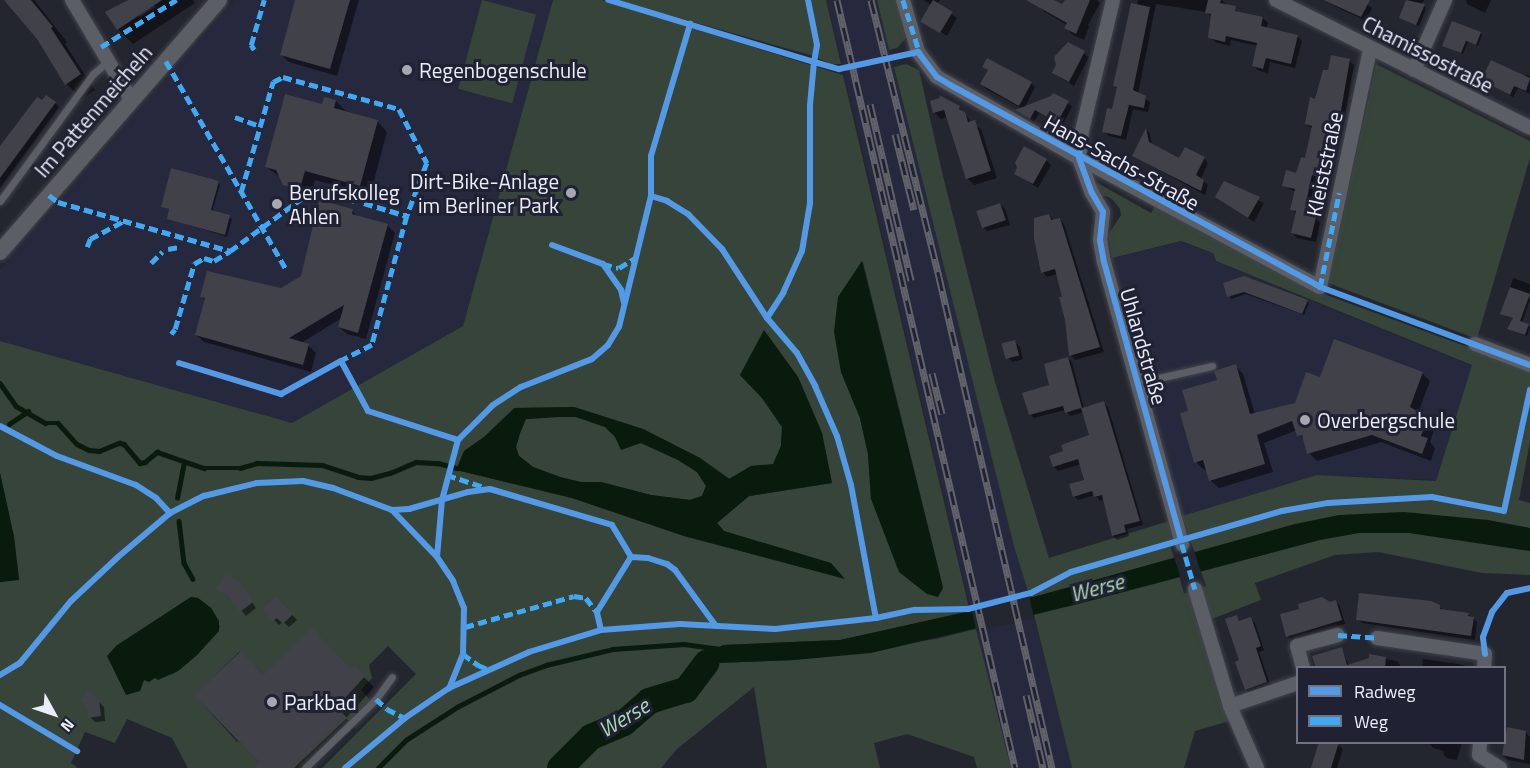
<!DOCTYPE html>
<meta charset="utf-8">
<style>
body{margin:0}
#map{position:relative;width:1530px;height:768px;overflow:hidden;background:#24262f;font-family:"Titillium Web",sans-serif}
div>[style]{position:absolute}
.built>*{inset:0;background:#26283d}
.green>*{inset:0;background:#364439;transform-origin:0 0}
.water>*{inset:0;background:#081b0d}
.pier>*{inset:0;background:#24262f;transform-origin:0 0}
.shadow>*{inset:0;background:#0007}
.stream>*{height:4.5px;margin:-2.25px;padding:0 2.25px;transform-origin:2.25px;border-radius:2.25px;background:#081b0d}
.river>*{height:26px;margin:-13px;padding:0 13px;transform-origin:13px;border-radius:13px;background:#081b0d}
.building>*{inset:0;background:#404149;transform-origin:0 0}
.roads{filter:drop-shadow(0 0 2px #42444c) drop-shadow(0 0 2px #42444c)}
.service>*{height:7px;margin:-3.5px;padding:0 3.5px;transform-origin:3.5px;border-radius:3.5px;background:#5c5e66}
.minor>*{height:14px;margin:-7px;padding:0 7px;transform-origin:7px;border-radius:7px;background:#5c5e66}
.tertiary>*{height:16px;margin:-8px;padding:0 8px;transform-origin:8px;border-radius:8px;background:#5c5e66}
.rail>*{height:7px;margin-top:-3.5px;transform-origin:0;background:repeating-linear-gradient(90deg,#202233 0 14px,#62636a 0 28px);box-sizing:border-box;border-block:2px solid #62636a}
.quiet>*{height:4.5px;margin-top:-2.25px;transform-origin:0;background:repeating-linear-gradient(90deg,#3fa9f5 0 9px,transparent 0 13.5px)}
.cycleway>*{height:6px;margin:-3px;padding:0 3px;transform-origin:3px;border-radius:3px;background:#5399e6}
.dots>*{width:16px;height:16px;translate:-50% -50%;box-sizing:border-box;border:3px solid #202233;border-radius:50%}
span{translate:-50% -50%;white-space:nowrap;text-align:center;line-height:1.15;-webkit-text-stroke:6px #202233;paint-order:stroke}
.street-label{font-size:21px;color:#ebedf9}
.poi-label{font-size:21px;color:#ebedf9}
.left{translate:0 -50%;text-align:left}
.right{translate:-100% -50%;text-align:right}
.water-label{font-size:22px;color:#abd9b2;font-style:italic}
.legend{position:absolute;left:1296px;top:666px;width:210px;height:78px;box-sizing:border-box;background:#202233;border:2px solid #717382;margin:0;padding:8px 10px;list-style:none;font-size:18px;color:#ebedf9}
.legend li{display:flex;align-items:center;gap:12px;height:30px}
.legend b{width:30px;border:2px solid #717382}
.north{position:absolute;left:24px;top:684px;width:60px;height:60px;-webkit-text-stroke:4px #202233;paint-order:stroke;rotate:130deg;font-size:16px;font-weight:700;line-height:24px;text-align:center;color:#ebedf9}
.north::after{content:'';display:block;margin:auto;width:21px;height:27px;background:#ebedf9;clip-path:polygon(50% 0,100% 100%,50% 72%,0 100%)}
</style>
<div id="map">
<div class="built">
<i style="clip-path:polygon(235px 0,553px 0,463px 326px,292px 423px,0 341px,0 270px)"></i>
<i style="clip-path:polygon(827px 0,877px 0,1072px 768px,1011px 768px,972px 616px)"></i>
<i style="clip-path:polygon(1181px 242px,1213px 253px,1216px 262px,1472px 366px,1436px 480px,1317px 475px,1182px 516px,1112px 258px)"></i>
</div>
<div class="green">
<i style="left:482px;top:0;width:56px;height:92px;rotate:15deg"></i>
<i style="clip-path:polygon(evenodd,553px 0,601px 0,843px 75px,970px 612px,840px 640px,723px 645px,687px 688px,715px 663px,794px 660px,936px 639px,976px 629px,1011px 768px,977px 768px,974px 757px,907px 734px,874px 743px,880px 768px,767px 768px,754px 687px,677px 749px,661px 768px,322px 768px,416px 674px,388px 646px,369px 665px,372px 678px,361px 690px,370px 700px,301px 768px,294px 768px,337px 707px,348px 696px,334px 681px,263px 675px,240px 651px,195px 695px,237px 742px,239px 741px,259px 762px,253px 768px,188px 768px,172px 738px,127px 719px,115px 743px,85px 732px,71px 763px,78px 768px,0 768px,0 582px,19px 579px,14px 537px,0 473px,0 341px,292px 423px,463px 326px,553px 0,862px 262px,863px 262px,943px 587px,871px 499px,868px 454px,860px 418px,841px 372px,862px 262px,553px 0,764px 331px,798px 377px,822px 433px,832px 483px,749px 496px,717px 523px,724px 531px,844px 578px,684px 536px,572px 498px,457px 470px,464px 451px,484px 437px,514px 408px,574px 407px,643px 429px,700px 458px,730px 479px,751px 466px,773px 465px,781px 446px,782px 427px,762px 398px,740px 375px,764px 331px,553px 0,191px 597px,198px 598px,211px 608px,220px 627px,197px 655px,178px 671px,170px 675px,167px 674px,144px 680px,139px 688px,116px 646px,191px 597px)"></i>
<i style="clip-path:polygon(615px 0,826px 0,841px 64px,832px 64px,810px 55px)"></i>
<i style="clip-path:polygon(877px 0,899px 0,909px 35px,897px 48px,889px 50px)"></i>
<i style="clip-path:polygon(906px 64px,919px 70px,943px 176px,995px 382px,1049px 558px,1169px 521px,1175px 545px,1171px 547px,1174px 558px,1030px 598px,1014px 546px,894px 67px)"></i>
<i style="clip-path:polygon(1376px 64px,1530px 141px,1530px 158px,1477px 339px,1328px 283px)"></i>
<i style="clip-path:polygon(1094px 181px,1151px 213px,1155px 206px,1313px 290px,1530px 370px,1530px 441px,1519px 500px,1530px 503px,1530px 575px,1482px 573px,1378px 552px,1335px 555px,1255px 583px,1261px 600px,1209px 620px,1201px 588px,1206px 586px,1182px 516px,1317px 475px,1436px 481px,1472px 365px,1216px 261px,1213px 253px,1181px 241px,1112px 258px,1108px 235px,1121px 215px,1120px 209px,1112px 199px,1106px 196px,1097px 196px)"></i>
<i style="clip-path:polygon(558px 417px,576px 417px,605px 427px,628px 446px,641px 443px,678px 460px,697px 472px,706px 486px,702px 496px,690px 500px,651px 495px,601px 482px,581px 482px,560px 477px,533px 467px,519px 456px,516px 447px,520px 433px,526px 419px)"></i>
<i style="clip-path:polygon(1179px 576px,1184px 593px,1189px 592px,1230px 721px,1195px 731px,1184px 768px,1072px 768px,1034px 615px)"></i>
</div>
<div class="water">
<i style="clip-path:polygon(862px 261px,943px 588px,938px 597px,927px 594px,899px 572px,871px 499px,868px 454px,860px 418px,841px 372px,834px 332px,838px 297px)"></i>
<i style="clip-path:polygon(evenodd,764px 330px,798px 377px,822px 433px,832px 483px,749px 496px,717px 523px,724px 531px,831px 563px,845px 579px,684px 536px,572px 498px,456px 470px,464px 451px,484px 437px,515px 408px,574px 407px,643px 429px,700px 458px,729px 479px,751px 466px,773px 464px,781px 446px,782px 427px,762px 398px,740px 375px,764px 330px,558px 417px,576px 417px,605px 427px,615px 437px,621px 450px,641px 443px,678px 460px,697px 472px,706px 486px,702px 496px,690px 500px,651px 495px,601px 482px,581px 482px,560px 477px,533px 467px,519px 456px,516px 447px,520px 433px,526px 419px,558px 417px)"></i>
<i style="clip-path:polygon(0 473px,14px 537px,19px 580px,0 582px)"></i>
<i style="clip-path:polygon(1404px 512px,1488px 520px,1530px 528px,1530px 551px,1409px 533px,1359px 533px,1320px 540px,1078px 604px,871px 653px,794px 660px,715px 663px,686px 690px,705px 654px,723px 645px,840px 640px,1041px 595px,1295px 524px,1339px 515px)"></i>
<i style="clip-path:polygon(191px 597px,198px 598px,211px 608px,219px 621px,219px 631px,197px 655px,178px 671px,158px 680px,155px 678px,149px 682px,144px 680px,140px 691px,126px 695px,107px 656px,116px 646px)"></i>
</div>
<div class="pier">
<i style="left:1194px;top:550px;width:24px;height:21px;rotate:73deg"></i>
<i style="left:1029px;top:595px;width:24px;height:59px;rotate:78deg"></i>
</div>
<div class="shadow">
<i style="clip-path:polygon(6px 0,34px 0,67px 42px,65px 44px,95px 90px,81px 99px,67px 84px,38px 38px)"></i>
<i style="clip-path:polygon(evenodd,127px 0,193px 0,195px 3px,133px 44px,118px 29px,127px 0,154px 5px,155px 7px,140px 17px,138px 15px,154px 5px)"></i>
<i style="clip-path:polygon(297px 0,359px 0,337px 76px,289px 62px,281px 55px)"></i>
<i style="clip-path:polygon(923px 0,940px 0,937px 4px,957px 18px,947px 36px,923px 21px,932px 5px)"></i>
<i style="clip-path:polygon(1040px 0,1051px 0,1063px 6px,1067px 0,1097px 0,1100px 3px,1088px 25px,1089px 27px,1084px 40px,1073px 35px,1066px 28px,1067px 25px,1045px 12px,1037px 5px)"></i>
<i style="clip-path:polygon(1138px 0,1221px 0,1241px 14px,1263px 18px,1268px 23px,1266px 29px,1297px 36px,1302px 41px,1295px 68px,1270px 62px,1268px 73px,1259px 71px,1254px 66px,1258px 46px,1231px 40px,1230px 46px,1215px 42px,1210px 37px,1212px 17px,1206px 12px,1156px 4px,1138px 94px,1150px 102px,1148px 112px,1133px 109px,1126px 140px,1109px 136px,1104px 131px,1113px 111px,1118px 89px,1115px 86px)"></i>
<i style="clip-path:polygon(1322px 0,1361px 0,1372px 8px,1366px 21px)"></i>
<i style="clip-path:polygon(1408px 0,1424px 0,1422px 4px,1426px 8px,1419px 26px,1400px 17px)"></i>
<i style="clip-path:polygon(1466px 0,1491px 0,1485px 13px,1467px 4px)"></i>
<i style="clip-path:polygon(1480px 33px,1482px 35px,1478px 46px,1468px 42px,1463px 54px,1446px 47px)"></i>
<i style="clip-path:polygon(1068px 44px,1089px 57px,1074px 86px,1053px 73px,1058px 65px,1055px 57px)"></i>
<i style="clip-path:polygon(1349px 60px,1354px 65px,1343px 126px,1341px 125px,1326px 181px,1317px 178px,1312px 201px,1319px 206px,1316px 218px,1320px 223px,1316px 242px,1297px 238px,1292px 233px,1297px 214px,1292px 210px,1296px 192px,1284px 186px,1297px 175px,1306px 160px,1313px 129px,1306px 124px,1329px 72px)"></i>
<i style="clip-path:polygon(984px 67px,1031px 83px,1035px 87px,1024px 109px,1068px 103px,1072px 107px,1062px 126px,1039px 113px,1034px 122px,1018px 111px,1023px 109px,986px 89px,982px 84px,989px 71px)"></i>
<i style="clip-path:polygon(1527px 75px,1530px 76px,1530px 94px,1518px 88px,1513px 97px,1486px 82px)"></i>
<i style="clip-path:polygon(336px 101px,346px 111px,377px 121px,387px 132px,370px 195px,315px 180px,311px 195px,307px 198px,295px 194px,281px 178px,267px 167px)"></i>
<i style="clip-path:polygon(42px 102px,55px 103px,59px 107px,0 188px,0 149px)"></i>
<i style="clip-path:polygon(932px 102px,959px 107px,972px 123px,981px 129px,997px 178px,974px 185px,967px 178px,948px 117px,941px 119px,934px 112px)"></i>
<i style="clip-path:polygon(1147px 130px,1150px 134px,1152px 146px,1180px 160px,1204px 158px,1208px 163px,1201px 179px,1208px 185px,1205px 195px,1133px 156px)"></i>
<i style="clip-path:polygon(1046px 160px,1051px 165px,1038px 188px,1016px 174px)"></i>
<i style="clip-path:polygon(218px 182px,220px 185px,212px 212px,232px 219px,227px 237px,168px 218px,170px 210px,162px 206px)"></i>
<i style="clip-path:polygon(1224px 183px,1264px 203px,1254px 222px,1217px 197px)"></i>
<i style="clip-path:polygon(1000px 204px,1005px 209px,1010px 225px,987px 231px,982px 226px)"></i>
<i style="clip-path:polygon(352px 211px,359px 218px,387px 225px,395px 233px,366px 339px,347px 334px,339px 327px,342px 318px,301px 343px,308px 345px,316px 353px,311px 372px,204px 342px,197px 335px,206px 301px,201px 296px,282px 290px,302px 277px)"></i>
<i style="clip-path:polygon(1049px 215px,1054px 221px,1060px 219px,1064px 224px,1104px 352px,1075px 360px,1071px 355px,1064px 298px,1057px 274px,1047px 277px,1043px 272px)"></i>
<i style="clip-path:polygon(1513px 278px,1530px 284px,1530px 294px,1527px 293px,1530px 300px,1522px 323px,1530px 327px,1527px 336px,1511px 330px,1514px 319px,1502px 314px)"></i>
<i style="clip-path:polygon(1225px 284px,1307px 301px,1309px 303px,1304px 315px,1246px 294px,1231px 299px)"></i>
<i style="clip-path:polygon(1015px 342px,1020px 347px,1023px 359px,1012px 362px,1008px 357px)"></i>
<i style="clip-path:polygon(1068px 358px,1072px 362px,1084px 409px,1104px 403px,1108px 407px,1143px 525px,1127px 529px,1129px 536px,1117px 540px,1113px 536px,1105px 499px,1100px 501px,1095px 495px,1078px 500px,1074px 496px,1086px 481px,1081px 464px,1058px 471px,1054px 467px,1051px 457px,1065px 452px,1091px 436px,1084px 412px,1070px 416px,1065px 410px,1034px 418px,1030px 414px)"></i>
<i style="clip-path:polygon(1235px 365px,1243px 374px,1255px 414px,1296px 405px,1320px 379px,1422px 373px,1430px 381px,1418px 413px,1435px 426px,1430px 442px,1435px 448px,1431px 461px,1381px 442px,1317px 461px,1309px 453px,1306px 443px,1297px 430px,1264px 443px,1273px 472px,1219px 488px,1210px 480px,1207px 469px,1204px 470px,1196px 462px,1190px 412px)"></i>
<i style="clip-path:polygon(241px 586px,256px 608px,246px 616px,233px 600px,217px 588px)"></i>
<i style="clip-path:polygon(276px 598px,297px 620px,289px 627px,283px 622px,279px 625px,264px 609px)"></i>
<i style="clip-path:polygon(1336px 602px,1340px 606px,1345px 624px,1292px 640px,1287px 636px)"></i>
<i style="clip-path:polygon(1439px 606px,1444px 611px,1468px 614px,1473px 618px,1477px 622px,1475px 640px,1362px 623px,1357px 619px)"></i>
<i style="clip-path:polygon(1236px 617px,1241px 622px,1250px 619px,1255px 623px,1264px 650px,1259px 652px,1271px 687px,1250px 694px,1246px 689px)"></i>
<i style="clip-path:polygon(1342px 649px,1350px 668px,1318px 668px)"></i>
<i style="clip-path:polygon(1370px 656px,1397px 661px,1402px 668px,1369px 668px)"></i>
<i style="clip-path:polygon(1423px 659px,1464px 665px,1466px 668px,1422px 668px)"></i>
<i style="clip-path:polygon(355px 668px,374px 687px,346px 718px,356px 729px,313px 768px,255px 768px,261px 762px,264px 677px,351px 671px)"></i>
<i style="clip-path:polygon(98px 701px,104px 707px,105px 721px,95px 722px,90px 717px)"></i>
<i style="clip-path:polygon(1525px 732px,1530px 737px,1530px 764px,1508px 760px,1503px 755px)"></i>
<i style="clip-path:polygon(1334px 742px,1343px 749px,1337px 768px,1312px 768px)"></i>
<i style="clip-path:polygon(1429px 742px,1462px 742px,1457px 760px,1447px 758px,1443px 754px,1444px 751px,1433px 748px)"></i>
</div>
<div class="stream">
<i style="left:0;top:383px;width:28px;rotate:55deg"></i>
<i style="left:16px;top:406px;width:34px;rotate:30deg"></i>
<i style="left:46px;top:423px;width:12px"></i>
<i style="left:58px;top:423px;width:28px;rotate:48deg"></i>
<i style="left:77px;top:444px;width:13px;rotate:27deg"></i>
<i style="left:89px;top:450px;width:10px;rotate:6deg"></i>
<i style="left:99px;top:451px;width:22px;rotate:-22deg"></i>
<i style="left:119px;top:443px;width:5px;rotate:11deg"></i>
<i style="left:124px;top:444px;width:25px;rotate:50deg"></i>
<i style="left:140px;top:463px;width:5px;rotate:-11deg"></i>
<i style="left:145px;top:462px;width:16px;rotate:-40deg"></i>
<i style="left:157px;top:452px;width:50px;rotate:18.8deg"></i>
<i style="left:204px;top:468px;width:36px"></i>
<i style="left:240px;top:468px;width:18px;rotate:-16deg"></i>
<i style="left:257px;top:463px;width:65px;rotate:1.8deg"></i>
<i style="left:322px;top:465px;width:38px;rotate:18deg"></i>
<i style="left:358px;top:477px;width:13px;rotate:4deg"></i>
<i style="left:371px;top:478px;width:20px;rotate:-15deg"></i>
<i style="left:390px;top:473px;width:28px;rotate:-23deg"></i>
<i style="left:416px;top:462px;width:22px;rotate:3deg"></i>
<i style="left:438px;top:463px;width:20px;rotate:15deg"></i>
<i style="left:9px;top:424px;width:23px;rotate:-34deg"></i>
<i style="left:177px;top:498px;width:36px;rotate:-79deg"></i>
<i style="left:179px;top:521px;width:42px;rotate:83.2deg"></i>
<i style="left:184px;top:563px;width:18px;rotate:61deg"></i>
<i style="left:378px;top:768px;width:40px;rotate:-45deg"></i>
<i style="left:406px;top:740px;width:61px;rotate:-32.9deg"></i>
<i style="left:457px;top:707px;width:70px;rotate:-27.3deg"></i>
<i style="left:519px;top:675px;width:29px;rotate:-20deg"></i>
<i style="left:546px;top:665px;width:69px;rotate:-13.4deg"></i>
<i style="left:613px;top:649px;width:71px;rotate:-4deg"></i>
<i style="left:684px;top:644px;width:36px;rotate:8deg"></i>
</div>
<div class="river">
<i style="left:560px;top:768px;width:44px;rotate:-45deg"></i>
<i style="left:591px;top:737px;width:36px;rotate:-23deg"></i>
<i style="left:624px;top:723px;width:33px;rotate:-41deg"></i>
<i style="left:649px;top:701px;width:39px;rotate:-17deg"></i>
<i style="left:686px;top:690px;width:34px;rotate:-53deg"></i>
</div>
<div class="building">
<i style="clip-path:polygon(4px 0,31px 0,53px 27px,51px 28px,81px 74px,65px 85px,37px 39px)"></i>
<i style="clip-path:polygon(128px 0,162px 0,117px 30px,105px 12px)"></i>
<i style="clip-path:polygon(295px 0,350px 0,330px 69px,280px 55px)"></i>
<i style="left:933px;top:0;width:23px;height:25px;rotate:31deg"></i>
<i style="clip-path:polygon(1026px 0,1054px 0,1062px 4px,1065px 0,1090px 0,1076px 34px,1064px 28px,1067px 23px)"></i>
<i style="clip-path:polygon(1208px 0,1221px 0,1220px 3px,1236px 6px,1235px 11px,1263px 17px,1261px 26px,1298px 35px,1291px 64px,1266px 58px,1263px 69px,1252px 66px,1257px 43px,1226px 36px,1225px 42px,1208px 38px,1211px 14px,1205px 13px)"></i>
<i style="clip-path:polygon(1323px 0,1370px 0,1361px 17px)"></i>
<i style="clip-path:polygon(1406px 0,1425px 4px,1416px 25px,1399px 18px)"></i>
<i style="clip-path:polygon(1131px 3px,1150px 7px,1133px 90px,1146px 96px,1144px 108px,1129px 105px,1121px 136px,1102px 132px,1107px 108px,1112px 109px,1117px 87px,1113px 86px)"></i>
<i style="clip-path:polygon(1452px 21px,1481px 32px,1476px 45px,1466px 41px,1461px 53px,1442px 46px)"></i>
<i style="clip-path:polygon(1068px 42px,1085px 51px,1069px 82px,1052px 73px,1056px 65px,1054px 57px)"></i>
<i style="clip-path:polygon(1331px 55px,1350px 59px,1339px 122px,1336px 121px,1321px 177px,1312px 175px,1307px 198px,1314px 200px,1311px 215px,1316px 217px,1311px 238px,1291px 233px,1296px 211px,1290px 210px,1295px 189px,1282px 186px,1286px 170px,1296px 173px,1301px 157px,1305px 158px,1312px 126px,1305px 124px,1310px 97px,1315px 99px,1323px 70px,1328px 70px)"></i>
<i style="clip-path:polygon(987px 58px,1032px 82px,1019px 106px,980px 84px,988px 70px,982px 67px)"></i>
<i style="clip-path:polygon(1491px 60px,1530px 78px,1526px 91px,1514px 86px,1510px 95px,1481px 80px)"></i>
<i style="clip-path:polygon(1053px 93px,1069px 101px,1057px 123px,1035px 110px,1030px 119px,1015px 110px,1051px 96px)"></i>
<i style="clip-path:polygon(285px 94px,322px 104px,324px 97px,336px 100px,334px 108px,378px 120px,360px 186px,305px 171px,301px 185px,296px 188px,283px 185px,276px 170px,265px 167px)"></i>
<i style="clip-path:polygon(46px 95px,56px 102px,0 178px,0 146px,37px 97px,42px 100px)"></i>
<i style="clip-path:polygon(939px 95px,960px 106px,959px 109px,965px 112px,968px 122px,975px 120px,991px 171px,966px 179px,944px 110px,933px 113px,930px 101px,940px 98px)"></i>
<i style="clip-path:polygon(1146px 128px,1149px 142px,1179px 158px,1185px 147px,1205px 157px,1196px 175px,1204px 180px,1201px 191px,1132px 156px)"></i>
<i style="clip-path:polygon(1024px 146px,1047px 159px,1033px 184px,1014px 174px,1017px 168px,1015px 163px)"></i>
<i style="clip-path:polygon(171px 168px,219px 181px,211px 210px,230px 215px,225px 235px,167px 219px,169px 209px,161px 207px)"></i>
<i style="clip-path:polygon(1224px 181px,1260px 197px,1248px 218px,1215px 197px)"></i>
<i style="clip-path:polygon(319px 200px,353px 209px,352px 214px,388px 224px,358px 333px,338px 327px,344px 305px,289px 338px,309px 344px,303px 365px,195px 335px,205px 298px,200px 297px,207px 271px,281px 288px,301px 276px)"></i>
<i style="left:1000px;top:203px;width:18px;height:25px;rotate:71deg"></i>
<i style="clip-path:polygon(1049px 214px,1051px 220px,1060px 218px,1100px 347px,1069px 356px,1065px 320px,1059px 297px,1062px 297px,1055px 269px,1041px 273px,1034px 238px,1034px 218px)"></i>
<i style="clip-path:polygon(1244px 276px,1308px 300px,1302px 314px,1244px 292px,1227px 297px,1223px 283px)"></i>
<i style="clip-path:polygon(1510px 287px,1530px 294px,1520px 321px,1529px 324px,1525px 335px,1507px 329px,1513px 318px,1500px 314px)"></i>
<i style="clip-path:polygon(1334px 339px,1423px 372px,1410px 407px,1428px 417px,1421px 436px,1428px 438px,1422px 454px,1372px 435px,1307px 454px,1302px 435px,1297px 436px,1292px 421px,1257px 435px,1265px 464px,1209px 481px,1203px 460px,1194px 463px,1180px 413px,1188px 411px,1182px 390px,1217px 380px,1214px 371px,1236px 364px,1250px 414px,1295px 403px,1306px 372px,1320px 377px)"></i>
<i style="left:1015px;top:340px;width:16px;height:14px;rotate:75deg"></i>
<i style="clip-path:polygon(1068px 357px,1082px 408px,1104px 401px,1140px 521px,1124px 525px,1126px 532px,1112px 536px,1102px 495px,1094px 497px,1092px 491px,1073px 497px,1069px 484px,1084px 480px,1078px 459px,1053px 467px,1049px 456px,1063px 451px,1061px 445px,1089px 435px,1081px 408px,1065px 413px,1063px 406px,1029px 415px,1022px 393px,1049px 385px,1044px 364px)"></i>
<i style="clip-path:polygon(226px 573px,242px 584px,253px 602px,240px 612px,229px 597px,215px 589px)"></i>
<i style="clip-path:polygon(1359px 593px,1431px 601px,1440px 605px,1440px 609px,1469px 613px,1468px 616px,1474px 617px,1471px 636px,1356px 620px)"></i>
<i style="clip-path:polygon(276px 596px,293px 614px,283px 624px,277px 618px,273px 621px,262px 609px)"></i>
<i style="clip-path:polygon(1322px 597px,1330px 602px,1336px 600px,1342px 620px,1286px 637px,1280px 614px,1299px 609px,1298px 604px)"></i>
<i style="clip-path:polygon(1237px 615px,1239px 621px,1251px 617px,1261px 646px,1256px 648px,1267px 682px,1245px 690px,1235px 662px,1239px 660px,1225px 619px)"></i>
<i style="clip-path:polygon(312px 628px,351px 669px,355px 665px,365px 676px,337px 707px,347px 718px,294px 768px,253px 768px,259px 762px,194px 695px,241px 651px,263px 675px)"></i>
<i style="clip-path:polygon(1342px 647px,1347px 665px,1369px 658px,1369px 654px,1386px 657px,1385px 668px,1316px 668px,1312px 656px)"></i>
<i style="clip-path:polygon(88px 691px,99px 700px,101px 716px,88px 718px,87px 707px,80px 701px)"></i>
<i style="clip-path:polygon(1507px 727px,1526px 731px,1524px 760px,1502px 755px)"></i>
<i style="clip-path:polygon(1319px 742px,1339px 742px,1331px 768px,1311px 768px)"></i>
</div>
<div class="roads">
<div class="service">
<i style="left:0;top:201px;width:157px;rotate:-53.8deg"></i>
<i style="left:93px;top:74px;width:21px;rotate:-41deg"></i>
<i style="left:1137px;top:383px;width:77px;rotate:-12.8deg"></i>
<i style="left:305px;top:768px;width:99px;rotate:-44.2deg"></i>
<i style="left:376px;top:699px;width:27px;rotate:-54deg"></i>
</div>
<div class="minor">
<i style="left:72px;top:0;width:117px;rotate:59.3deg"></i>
<i style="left:903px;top:0;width:54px;rotate:73.9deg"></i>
<i style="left:918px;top:52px;width:31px;rotate:53deg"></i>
<i style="left:937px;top:77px;width:163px;rotate:29.7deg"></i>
<i style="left:1079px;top:158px;width:273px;rotate:28.2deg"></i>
<i style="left:1320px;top:287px;width:243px;rotate:-78.1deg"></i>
<i style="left:1113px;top:0;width:135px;rotate:103.3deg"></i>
<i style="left:1082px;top:131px;width:27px;rotate:96deg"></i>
<i style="left:1079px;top:158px;width:37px;rotate:70deg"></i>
<i style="left:1092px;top:193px;width:22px;rotate:60deg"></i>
<i style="left:1103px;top:212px;width:28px;rotate:96deg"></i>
<i style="left:1100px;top:240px;width:22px;rotate:80deg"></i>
<i style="left:1104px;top:262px;width:293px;rotate:74.5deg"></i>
<i style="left:1276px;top:0;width:284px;rotate:26.7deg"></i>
<i style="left:1414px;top:70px;width:77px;rotate:-66.1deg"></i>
<i style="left:1475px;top:344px;width:59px;rotate:20.9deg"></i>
<i style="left:1195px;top:589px;width:122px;rotate:73.3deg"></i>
<i style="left:1230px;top:706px;width:68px;rotate:66.5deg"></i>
<i style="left:1377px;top:638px;width:109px;rotate:8.4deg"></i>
<i style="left:1485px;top:654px;width:14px;rotate:94deg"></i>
<i style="left:1303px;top:668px;width:23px;rotate:-105deg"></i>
<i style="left:1297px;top:646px;width:42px;rotate:-15deg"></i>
<i style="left:1230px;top:706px;width:72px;rotate:-18.7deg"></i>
<i style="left:1480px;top:742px;width:13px;rotate:94deg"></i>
<i style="left:1479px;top:755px;width:25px;rotate:32deg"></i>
</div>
<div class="tertiary">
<i style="left:0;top:252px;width:334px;rotate:-49deg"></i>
</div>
</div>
<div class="rail">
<i style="left:837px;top:0;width:788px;rotate:76.95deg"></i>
<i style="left:871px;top:0;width:285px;rotate:76.2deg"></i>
<i style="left:939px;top:277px;width:504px;rotate:77.04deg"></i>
<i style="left:870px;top:104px;width:181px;rotate:76.9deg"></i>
<i style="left:895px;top:134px;width:78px;rotate:76deg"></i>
<i style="left:932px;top:373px;width:42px;rotate:76.3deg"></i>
<i style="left:1026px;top:695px;width:75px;rotate:76.9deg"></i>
</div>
<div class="quiet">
<i style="left:903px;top:0;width:60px;rotate:72.5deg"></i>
<i style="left:101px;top:47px;width:89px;rotate:-32.1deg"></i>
<i style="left:254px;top:50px;width:6px;rotate:-121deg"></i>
<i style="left:251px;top:45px;width:47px;rotate:-73.9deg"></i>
<i style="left:166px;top:61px;width:240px;rotate:60deg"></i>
<i style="left:235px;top:117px;width:27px;rotate:20deg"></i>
<i style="left:1079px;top:158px;width:27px;rotate:-84deg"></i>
<i style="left:241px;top:192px;width:115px;rotate:-73.8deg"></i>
<i style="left:273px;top:82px;width:11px;rotate:-27deg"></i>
<i style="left:283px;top:77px;width:120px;rotate:15.4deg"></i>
<i style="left:399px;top:109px;width:61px;rotate:62.6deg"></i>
<i style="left:427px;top:163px;width:57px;rotate:110.7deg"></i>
<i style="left:407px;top:216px;width:134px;rotate:105.2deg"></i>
<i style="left:372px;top:345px;width:35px;rotate:153deg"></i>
<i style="left:49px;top:195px;width:11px;rotate:38deg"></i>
<i style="left:58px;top:202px;width:179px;rotate:15.9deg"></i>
<i style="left:230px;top:251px;width:103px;rotate:-36.3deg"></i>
<i style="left:313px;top:190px;width:43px;rotate:14.7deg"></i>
<i style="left:364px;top:203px;width:45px;rotate:16.8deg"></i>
<i style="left:87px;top:247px;width:9px;rotate:-69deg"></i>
<i style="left:90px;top:239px;width:38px;rotate:-28deg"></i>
<i style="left:168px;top:249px;width:11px;rotate:-10deg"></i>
<i style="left:151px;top:263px;width:16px;rotate:-45deg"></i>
<i style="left:603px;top:264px;width:16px;rotate:14deg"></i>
<i style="left:619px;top:268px;width:19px;rotate:-32deg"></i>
<i style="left:1320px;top:287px;width:96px;rotate:-78.6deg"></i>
<i style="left:171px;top:334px;width:6px;rotate:-51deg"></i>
<i style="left:175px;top:329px;width:68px;rotate:-73.7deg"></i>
<i style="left:194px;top:264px;width:12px;rotate:-31deg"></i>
<i style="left:204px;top:258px;width:10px;rotate:17deg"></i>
<i style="left:214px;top:261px;width:19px;rotate:-32deg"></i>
<i style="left:447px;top:475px;width:39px;rotate:18deg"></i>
<i style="left:1182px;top:544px;width:47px;rotate:73.9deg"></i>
<i style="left:465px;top:627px;width:113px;rotate:-15.9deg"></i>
<i style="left:574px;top:596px;width:12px;rotate:9deg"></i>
<i style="left:586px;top:598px;width:18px;rotate:52deg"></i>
<i style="left:1338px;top:635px;width:39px;rotate:4deg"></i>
<i style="left:463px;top:654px;width:19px;rotate:36deg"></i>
<i style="left:478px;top:665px;width:13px;rotate:23deg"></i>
<i style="left:376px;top:699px;width:15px;rotate:42deg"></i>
<i style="left:387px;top:709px;width:20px;rotate:27deg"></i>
</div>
<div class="cycleway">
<i style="left:808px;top:0;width:46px;rotate:78.7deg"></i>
<i style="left:817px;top:45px;width:17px;rotate:100deg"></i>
<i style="left:814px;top:62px;width:26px;rotate:16deg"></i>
<i style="left:839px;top:69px;width:81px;rotate:-12.1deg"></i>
<i style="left:918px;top:52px;width:31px;rotate:53deg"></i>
<i style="left:937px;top:77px;width:17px;rotate:31deg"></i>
<i style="left:952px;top:86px;width:419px;rotate:28.6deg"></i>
<i style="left:1320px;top:287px;width:224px;rotate:20.4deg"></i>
<i style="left:1079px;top:158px;width:37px;rotate:70deg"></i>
<i style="left:1092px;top:193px;width:22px;rotate:60deg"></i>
<i style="left:1103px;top:212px;width:28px;rotate:96deg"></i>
<i style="left:1100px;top:240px;width:22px;rotate:80deg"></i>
<i style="left:1104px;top:262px;width:288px;rotate:74.5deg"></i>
<i style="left:651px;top:196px;width:40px;rotate:-90deg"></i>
<i style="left:651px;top:156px;width:138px;rotate:-73.5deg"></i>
<i style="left:552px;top:245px;width:54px;rotate:20.4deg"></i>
<i style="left:603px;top:264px;width:32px;rotate:55deg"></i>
<i style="left:621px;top:290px;width:13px;rotate:77deg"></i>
<i style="left:767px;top:318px;width:46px;rotate:49.4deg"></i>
<i style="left:797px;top:353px;width:38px;rotate:61deg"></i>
<i style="left:815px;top:386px;width:55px;rotate:66.3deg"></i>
<i style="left:837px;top:436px;width:51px;rotate:74.1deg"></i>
<i style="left:851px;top:485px;width:135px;rotate:79.4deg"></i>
<i style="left:179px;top:363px;width:107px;rotate:16.9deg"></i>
<i style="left:281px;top:394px;width:68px;rotate:-28.8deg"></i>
<i style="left:341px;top:361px;width:57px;rotate:61.6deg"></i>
<i style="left:368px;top:411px;width:95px;rotate:17.9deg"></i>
<i style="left:0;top:426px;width:64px;rotate:27.8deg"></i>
<i style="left:57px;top:456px;width:84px;rotate:20.2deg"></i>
<i style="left:136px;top:485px;width:24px;rotate:33deg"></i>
<i style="left:156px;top:498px;width:21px;rotate:47deg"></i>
<i style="left:392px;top:510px;width:17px;rotate:-3deg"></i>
<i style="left:409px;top:509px;width:61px;rotate:-16.1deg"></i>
<i style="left:468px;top:492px;width:22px;rotate:-8deg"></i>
<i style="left:490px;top:489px;width:127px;rotate:16.4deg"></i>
<i style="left:612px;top:525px;width:37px;rotate:59deg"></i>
<i style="left:631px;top:557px;width:17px;rotate:3deg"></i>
<i style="left:648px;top:558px;width:20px;rotate:18deg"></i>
<i style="left:667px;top:564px;width:10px;rotate:37deg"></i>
<i style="left:675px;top:570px;width:69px;rotate:53.8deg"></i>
<i style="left:437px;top:557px;width:57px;rotate:-85deg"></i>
<i style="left:442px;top:500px;width:62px;rotate:-75.1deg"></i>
<i style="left:458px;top:440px;width:49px;rotate:-45deg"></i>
<i style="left:493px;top:405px;width:33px;rotate:-33deg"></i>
<i style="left:521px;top:387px;width:76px;rotate:-21.5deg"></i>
<i style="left:592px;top:359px;width:21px;rotate:-41deg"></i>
<i style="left:608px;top:345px;width:21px;rotate:-59deg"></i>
<i style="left:619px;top:327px;width:135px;rotate:-76.3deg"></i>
<i style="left:651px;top:196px;width:17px;rotate:17deg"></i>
<i style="left:667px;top:201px;width:25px;rotate:32deg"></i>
<i style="left:688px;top:214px;width:49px;rotate:45.8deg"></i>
<i style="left:722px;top:249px;width:82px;rotate:56.9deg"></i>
<i style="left:767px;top:318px;width:30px;rotate:-57deg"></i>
<i style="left:783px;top:293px;width:46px;rotate:-65.7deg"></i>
<i style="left:802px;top:251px;width:49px;rotate:-80.5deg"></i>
<i style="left:810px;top:203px;width:98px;rotate:-90deg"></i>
<i style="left:810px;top:105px;width:43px;rotate:-84.7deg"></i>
<i style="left:814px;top:62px;width:215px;rotate:-163.2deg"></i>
<i style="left:601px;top:630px;width:18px;rotate:-103deg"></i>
<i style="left:597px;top:612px;width:65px;rotate:-58.3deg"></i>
<i style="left:1485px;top:654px;width:17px;rotate:-97deg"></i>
<i style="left:1483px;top:637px;width:27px;rotate:-70deg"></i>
<i style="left:1492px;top:612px;width:24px;rotate:-52deg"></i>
<i style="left:1507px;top:593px;width:24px;rotate:-12deg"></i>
<i style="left:0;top:675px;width:23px;rotate:-31deg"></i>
<i style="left:20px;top:663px;width:80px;rotate:-50.6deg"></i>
<i style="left:71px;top:601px;width:64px;rotate:-43.1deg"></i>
<i style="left:118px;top:557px;width:68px;rotate:-40.2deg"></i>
<i style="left:170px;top:513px;width:38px;rotate:-27deg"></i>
<i style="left:204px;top:496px;width:55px;rotate:-13.8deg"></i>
<i style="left:257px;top:483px;width:46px;rotate:-2.5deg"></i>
<i style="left:303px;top:481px;width:31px;rotate:13deg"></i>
<i style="left:333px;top:488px;width:63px;rotate:20.4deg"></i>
<i style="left:392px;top:510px;width:65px;rotate:46.2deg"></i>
<i style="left:437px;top:557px;width:29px;rotate:56deg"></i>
<i style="left:453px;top:581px;width:29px;rotate:68deg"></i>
<i style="left:464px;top:608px;width:46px;rotate:91.2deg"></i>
<i style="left:463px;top:654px;width:37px;rotate:112deg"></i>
<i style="left:0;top:705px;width:90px;rotate:30.9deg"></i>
<i style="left:345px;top:768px;width:78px;rotate:-39.8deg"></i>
<i style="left:405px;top:718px;width:53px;rotate:-34.3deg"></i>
<i style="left:449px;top:688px;width:88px;rotate:-24.2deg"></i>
<i style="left:529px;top:652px;width:75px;rotate:-17deg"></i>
<i style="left:601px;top:630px;width:79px;rotate:-4.3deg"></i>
<i style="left:680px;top:624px;width:95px;rotate:3deg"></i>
<i style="left:775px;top:629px;width:102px;rotate:-6.2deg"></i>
<i style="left:876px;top:618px;width:40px;rotate:-12deg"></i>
<i style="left:915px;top:610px;width:53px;rotate:-1.1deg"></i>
<i style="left:968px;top:609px;width:65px;rotate:-14.3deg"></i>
<i style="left:1031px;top:593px;width:45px;rotate:-27.7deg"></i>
<i style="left:1071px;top:572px;width:220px;rotate:-16.1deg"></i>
<i style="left:1282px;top:511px;width:47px;rotate:-9.9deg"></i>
<i style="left:1328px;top:503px;width:104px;rotate:-3.3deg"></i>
<i style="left:1432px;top:497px;width:73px;rotate:11deg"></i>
<i style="left:1504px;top:511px;width:124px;rotate:-77.9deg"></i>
</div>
<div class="dots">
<i style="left:407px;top:70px;background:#a5a7b2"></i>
<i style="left:571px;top:193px;background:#a5a7b2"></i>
<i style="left:277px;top:204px;background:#a5a7b2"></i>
<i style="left:1305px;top:420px;background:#a5a7b2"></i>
<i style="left:272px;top:702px;background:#a5a7b2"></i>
</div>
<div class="street-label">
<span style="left:1428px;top:54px;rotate:27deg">Chamissostraße</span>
<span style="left:93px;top:111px;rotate:-49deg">Im Pattenmeicheln</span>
<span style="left:1122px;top:162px;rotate:29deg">Hans-Sachs-Straße</span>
<span style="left:1324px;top:164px;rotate:-78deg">Kleiststraße</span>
<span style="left:1144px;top:346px;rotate:74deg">Uhlandstraße</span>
</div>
<div class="poi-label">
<span class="left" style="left:419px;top:70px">Regenbogenschule</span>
<span class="right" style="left:559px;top:193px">Dirt-Bike-Anlage<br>im Berliner Park</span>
<span class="left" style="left:289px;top:204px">Berufskolleg<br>Ahlen</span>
<span class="left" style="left:1317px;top:420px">Overbergschule</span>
<span class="left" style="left:284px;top:702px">Parkbad</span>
</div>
<div class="water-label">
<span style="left:1097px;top:588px;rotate:-15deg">Werse</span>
<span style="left:624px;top:718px;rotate:-31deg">Werse</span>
</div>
<ul class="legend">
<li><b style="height:8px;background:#5399e6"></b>Radweg</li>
<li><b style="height:8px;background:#3fa9f5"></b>Weg</li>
</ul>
<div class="north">N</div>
</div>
